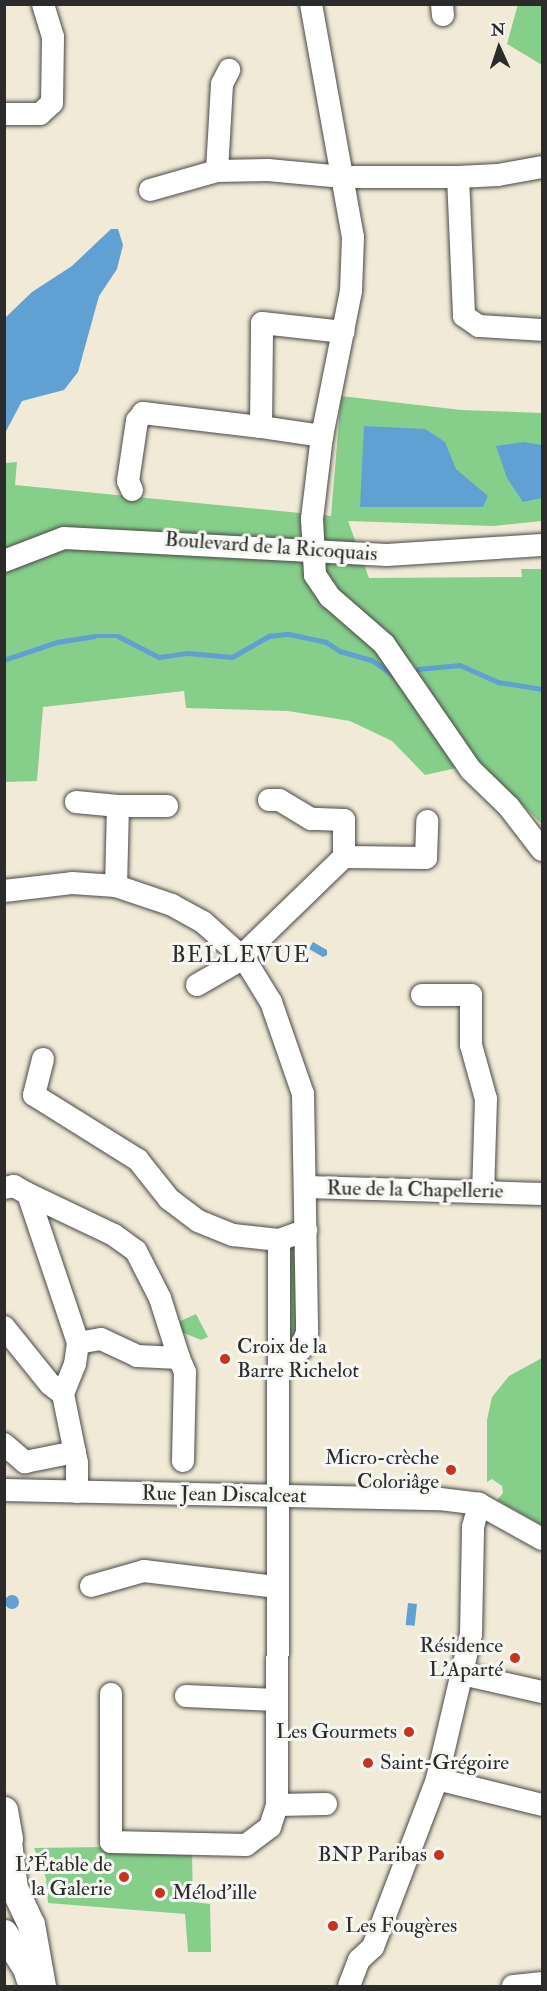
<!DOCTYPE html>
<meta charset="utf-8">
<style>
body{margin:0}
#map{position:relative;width:547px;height:1991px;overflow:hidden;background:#f1ead7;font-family:"IM FELL Double Pica",serif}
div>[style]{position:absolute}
.green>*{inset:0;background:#86cf8b}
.water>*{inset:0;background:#60a0d3;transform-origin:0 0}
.round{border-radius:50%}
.stream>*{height:4.5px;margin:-2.25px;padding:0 2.25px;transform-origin:2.25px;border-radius:2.25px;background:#60a0d3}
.roads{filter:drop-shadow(0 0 2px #494845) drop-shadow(0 0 2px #494845)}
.minor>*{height:22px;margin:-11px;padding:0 11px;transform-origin:11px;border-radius:11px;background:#fff}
.major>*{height:27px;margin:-13.5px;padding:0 13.5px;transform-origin:13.5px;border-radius:13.5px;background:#fff}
.dots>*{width:16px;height:16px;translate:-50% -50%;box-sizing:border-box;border:3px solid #f6f6f2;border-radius:50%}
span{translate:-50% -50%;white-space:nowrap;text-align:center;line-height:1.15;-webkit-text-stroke:6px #f6f6f2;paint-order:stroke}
.street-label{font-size:21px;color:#2b2b2b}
.poi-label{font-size:21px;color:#2b2b2b}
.left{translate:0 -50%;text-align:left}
.right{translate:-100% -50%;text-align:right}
.neighbourhood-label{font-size:22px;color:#2b2b2b;letter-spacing:1.5px}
.frame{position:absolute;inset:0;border:6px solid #2b2b2b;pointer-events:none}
.north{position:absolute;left:469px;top:18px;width:60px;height:60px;-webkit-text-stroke:4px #f6f6f2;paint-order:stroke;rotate:357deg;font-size:16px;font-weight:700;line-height:24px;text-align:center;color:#2b2b2b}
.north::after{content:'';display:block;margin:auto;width:21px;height:27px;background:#2b2b2b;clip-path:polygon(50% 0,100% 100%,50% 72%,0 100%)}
</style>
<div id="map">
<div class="green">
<i style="clip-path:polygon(518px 4px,542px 5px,542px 65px,507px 44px)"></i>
<i style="clip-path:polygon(341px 396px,461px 410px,542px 413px,542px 521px,493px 526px,348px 521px,369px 578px,522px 577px,521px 569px,542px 569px,542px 824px,475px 759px,411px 662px,398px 674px,461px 767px,425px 775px,392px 741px,350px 721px,288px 711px,186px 708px,184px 691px,43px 707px,37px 781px,5px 782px,5px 463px,17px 462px,15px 485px,331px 516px)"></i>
<i style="clip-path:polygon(299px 1238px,302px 1333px,290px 1340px,286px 1337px,289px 1241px)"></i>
<i style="clip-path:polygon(196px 1314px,208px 1337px,201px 1340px,179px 1331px,176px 1323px)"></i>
<i style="clip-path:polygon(542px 1358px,542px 1525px,497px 1500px,503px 1493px,502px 1486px,492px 1479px,487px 1482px,487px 1420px,492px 1397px,509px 1376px)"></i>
<i style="clip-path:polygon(106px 1847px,192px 1854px,193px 1902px,210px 1904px,211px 1952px,188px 1952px,185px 1914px,48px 1903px,46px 1878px,34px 1848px)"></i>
</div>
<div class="water">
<i style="clip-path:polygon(111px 229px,118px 229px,123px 245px,117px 269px,99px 296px,78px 372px,64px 390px,22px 401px,5px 433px,5px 318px,32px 292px,72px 266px)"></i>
<i style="clip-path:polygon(364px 426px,425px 429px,445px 442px,456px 469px,488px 496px,483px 507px,360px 507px)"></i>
<i style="clip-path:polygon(523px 442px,542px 445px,542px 498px,523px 502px,507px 478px,496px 446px)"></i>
<i style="clip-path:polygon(313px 942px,327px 950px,327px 955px,323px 957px,309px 949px)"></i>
<i class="round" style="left:5px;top:1595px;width:14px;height:14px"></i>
<i style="left:408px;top:1603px;width:9px;height:22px;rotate:6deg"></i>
</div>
<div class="stream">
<i style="left:4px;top:660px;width:56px;rotate:-18.8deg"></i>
<i style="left:57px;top:642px;width:38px;rotate:-9deg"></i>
<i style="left:95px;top:636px;width:23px"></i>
<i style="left:118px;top:636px;width:46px;rotate:27.1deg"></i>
<i style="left:159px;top:657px;width:29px;rotate:-8deg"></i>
<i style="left:188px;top:653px;width:44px;rotate:5.2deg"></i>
<i style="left:232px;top:657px;width:43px;rotate:-29.6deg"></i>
<i style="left:269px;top:636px;width:20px;rotate:-6deg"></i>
<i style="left:289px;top:634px;width:38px;rotate:12deg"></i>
<i style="left:326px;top:642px;width:17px;rotate:33deg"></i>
<i style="left:340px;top:651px;width:33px;rotate:16deg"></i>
<i style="left:372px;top:660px;width:29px;rotate:35deg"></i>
<i style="left:418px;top:669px;width:42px;rotate:-5.4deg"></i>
<i style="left:460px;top:665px;width:42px;rotate:24.1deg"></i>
<i style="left:498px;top:682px;width:45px;rotate:9deg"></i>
</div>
<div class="roads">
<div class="minor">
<i style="left:311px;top:4px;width:237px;rotate:79.8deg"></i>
<i style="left:353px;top:237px;width:54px;rotate:92.1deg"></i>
<i style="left:351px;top:291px;width:148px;rotate:101.3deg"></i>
<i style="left:322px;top:436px;width:84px;rotate:96.9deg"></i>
<i style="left:312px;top:519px;width:56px;rotate:86.9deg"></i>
<i style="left:315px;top:575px;width:27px;rotate:56deg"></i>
<i style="left:330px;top:597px;width:72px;rotate:41deg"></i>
<i style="left:384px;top:644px;width:153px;rotate:55.4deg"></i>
<i style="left:471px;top:770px;width:53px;rotate:44.2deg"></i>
<i style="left:509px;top:807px;width:54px;rotate:52.5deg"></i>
<i style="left:442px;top:4px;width:11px;rotate:85deg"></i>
<i style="left:4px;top:114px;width:36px"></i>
<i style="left:40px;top:114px;width:16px;rotate:-43deg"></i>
<i style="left:52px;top:103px;width:66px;rotate:-89.1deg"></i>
<i style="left:53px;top:37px;width:34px;rotate:-107deg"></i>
<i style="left:217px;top:171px;width:87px;rotate:-86.7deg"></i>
<i style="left:222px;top:84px;width:16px;rotate:-63deg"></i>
<i style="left:458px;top:177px;width:139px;rotate:87.5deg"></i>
<i style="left:464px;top:316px;width:18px;rotate:34deg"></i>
<i style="left:479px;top:326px;width:63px;rotate:3.6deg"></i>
<i style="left:150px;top:190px;width:70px;rotate:-15.8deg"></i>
<i style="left:217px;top:171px;width:51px;rotate:-1.1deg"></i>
<i style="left:268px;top:170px;width:75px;rotate:5.3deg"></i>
<i style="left:343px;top:177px;width:115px"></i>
<i style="left:458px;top:177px;width:40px;rotate:-2.9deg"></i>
<i style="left:498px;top:175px;width:45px;rotate:-10.3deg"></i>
<i style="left:261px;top:427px;width:62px;rotate:8.4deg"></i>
<i style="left:132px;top:490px;width:10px;rotate:-114deg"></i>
<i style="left:128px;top:481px;width:61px;rotate:-81.5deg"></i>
<i style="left:137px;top:421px;width:10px;rotate:-53deg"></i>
<i style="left:143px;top:413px;width:119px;rotate:6.8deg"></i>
<i style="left:261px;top:427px;width:104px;rotate:-89.4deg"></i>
<i style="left:262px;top:323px;width:82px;rotate:6.3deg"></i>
<i style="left:4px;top:561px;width:64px;rotate:-21deg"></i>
<i style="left:64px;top:538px;width:323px;rotate:3deg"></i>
<i style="left:387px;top:555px;width:155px;rotate:-3.7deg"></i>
<i style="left:76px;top:802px;width:42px;rotate:5.4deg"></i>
<i style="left:118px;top:806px;width:80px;rotate:91.4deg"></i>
<i style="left:118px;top:806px;width:49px"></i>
<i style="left:344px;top:857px;width:82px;rotate:0.7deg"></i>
<i style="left:426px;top:858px;width:37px;rotate:-88deg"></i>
<i style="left:4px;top:891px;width:68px;rotate:-6.7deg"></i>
<i style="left:72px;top:883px;width:44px;rotate:3.9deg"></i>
<i style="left:116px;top:886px;width:59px;rotate:18.7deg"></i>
<i style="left:172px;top:905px;width:35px;rotate:29deg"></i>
<i style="left:203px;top:922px;width:40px;rotate:42deg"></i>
<i style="left:249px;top:949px;width:132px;rotate:-44.1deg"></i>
<i style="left:344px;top:857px;width:37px;rotate:-90deg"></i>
<i style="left:344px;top:820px;width:33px;rotate:-178deg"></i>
<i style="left:311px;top:819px;width:37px;rotate:-149deg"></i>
<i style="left:279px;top:800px;width:10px;rotate:180deg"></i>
<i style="left:247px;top:963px;width:46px;rotate:58.4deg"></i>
<i style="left:271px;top:1002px;width:97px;rotate:70.8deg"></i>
<i style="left:303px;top:1094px;width:238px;rotate:89deg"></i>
<i style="left:307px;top:1332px;width:18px;rotate:109deg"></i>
<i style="left:301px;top:1349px;width:24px;rotate:145deg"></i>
<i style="left:197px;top:985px;width:44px;rotate:-30.1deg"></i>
<i style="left:422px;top:995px;width:49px"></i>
<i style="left:471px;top:995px;width:50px;rotate:90deg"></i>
<i style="left:471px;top:1045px;width:56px;rotate:74.5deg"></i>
<i style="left:486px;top:1099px;width:93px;rotate:91.8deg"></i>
<i style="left:43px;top:1059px;width:37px;rotate:104deg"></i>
<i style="left:34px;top:1095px;width:123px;rotate:32deg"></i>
<i style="left:138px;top:1160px;width:50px;rotate:51.5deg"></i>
<i style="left:169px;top:1199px;width:36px;rotate:37deg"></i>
<i style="left:198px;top:1221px;width:38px;rotate:22deg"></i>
<i style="left:233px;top:1235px;width:46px;rotate:6.2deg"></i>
<i style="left:306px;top:1187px;width:236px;rotate:1.7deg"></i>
<i style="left:4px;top:1188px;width:10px;rotate:-11deg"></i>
<i style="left:14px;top:1186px;width:16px;rotate:30deg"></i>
<i style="left:28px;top:1194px;width:157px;rotate:71.4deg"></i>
<i style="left:78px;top:1343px;width:21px;rotate:98deg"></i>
<i style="left:75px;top:1364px;width:32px;rotate:112deg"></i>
<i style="left:28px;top:1194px;width:95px;rotate:25.5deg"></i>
<i style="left:114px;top:1235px;width:27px;rotate:36deg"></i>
<i style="left:136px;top:1251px;width:53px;rotate:62.9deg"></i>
<i style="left:160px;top:1298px;width:63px;rotate:72.4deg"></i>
<i style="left:4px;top:1327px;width:73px;rotate:51.1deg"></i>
<i style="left:50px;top:1384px;width:16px;rotate:38deg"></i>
<i style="left:63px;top:1394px;width:70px;rotate:78.5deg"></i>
<i style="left:77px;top:1463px;width:29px;rotate:90deg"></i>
<i style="left:78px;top:1343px;width:23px;rotate:-10deg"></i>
<i style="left:101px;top:1339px;width:40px;rotate:25deg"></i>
<i style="left:137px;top:1356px;width:42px;rotate:2.7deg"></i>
<i style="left:179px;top:1358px;width:15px;rotate:67deg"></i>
<i style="left:185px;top:1372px;width:89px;rotate:91.3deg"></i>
<i style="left:4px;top:1444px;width:28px;rotate:41deg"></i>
<i style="left:25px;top:1462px;width:51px;rotate:-11.3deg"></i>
<i style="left:4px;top:1490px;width:436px;rotate:1.2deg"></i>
<i style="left:440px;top:1499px;width:39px;rotate:7deg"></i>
<i style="left:479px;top:1504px;width:72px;rotate:29.1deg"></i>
<i style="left:91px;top:1586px;width:55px;rotate:-15.8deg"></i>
<i style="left:144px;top:1571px;width:134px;rotate:6.9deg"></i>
<i style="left:462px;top:1674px;width:82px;rotate:12.7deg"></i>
<i style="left:111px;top:1694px;width:148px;rotate:90deg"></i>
<i style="left:111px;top:1842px;width:135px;rotate:1.3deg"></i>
<i style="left:246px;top:1845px;width:30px;rotate:-37deg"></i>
<i style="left:270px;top:1827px;width:23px;rotate:-72deg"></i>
<i style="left:277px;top:1805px;width:565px;rotate:-89.8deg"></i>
<i style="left:279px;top:1240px;width:29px;rotate:-20deg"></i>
<i style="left:186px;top:1696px;width:90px;rotate:2.5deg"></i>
<i style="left:437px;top:1779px;width:108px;rotate:13.9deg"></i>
<i style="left:277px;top:1805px;width:49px;rotate:-1.2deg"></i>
<i style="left:349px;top:1986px;width:28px;rotate:-69deg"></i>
<i style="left:359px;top:1960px;width:19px;rotate:-43deg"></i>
<i style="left:373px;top:1947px;width:180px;rotate:-69.1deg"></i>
<i style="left:437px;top:1779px;width:149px;rotate:-76.8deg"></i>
<i style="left:471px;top:1634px;width:107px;rotate:-88.9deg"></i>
<i style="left:473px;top:1527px;width:24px;rotate:-75deg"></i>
<i style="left:513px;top:1986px;width:29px;rotate:-6deg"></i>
</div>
<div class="major">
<i style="left:4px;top:1810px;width:29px;rotate:80deg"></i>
<i style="left:8px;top:1842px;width:46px;rotate:82.6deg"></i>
<i style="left:14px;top:1888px;width:40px;rotate:65deg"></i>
<i style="left:31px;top:1924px;width:63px;rotate:79.9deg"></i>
<i style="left:4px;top:1933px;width:41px;rotate:57.8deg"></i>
<i style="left:26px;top:1968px;width:19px;rotate:72deg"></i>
</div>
</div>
<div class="dots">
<i style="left:225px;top:1359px;background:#c8321e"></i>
<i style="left:451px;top:1470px;background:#c8321e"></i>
<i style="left:515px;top:1658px;background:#c8321e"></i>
<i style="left:409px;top:1732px;background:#c8321e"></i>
<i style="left:368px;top:1763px;background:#c8321e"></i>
<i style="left:439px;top:1855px;background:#c8321e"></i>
<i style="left:124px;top:1877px;background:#c8321e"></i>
<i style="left:160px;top:1893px;background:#c8321e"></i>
<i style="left:333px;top:1926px;background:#c8321e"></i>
</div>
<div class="street-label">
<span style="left:271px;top:547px;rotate:4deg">Boulevard de la Ricoquais</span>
<span style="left:415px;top:1190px;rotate:1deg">Rue de la Chapellerie</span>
<span style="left:224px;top:1495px;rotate:1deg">Rue Jean Discalceat</span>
</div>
<div class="poi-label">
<span class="left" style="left:237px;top:1359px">Croix de la<br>Barre Richelot</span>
<span class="right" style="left:439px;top:1470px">Micro-crèche<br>Coloriâge</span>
<span class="right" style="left:503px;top:1658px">Résidence<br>L'Aparté</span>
<span class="right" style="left:397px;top:1732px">Les Gourmets</span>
<span class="left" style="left:380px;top:1763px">Saint-Grégoire</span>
<span class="right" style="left:427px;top:1855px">BNP Paribas</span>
<span class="right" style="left:112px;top:1877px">L'Étable de<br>la Galerie</span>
<span class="left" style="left:172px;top:1893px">Mélod'ille</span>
<span class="left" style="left:345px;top:1926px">Les Fougères</span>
</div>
<div class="neighbourhood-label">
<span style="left:241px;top:956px">BELLEVUE</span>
</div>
<div class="frame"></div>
<div class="north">N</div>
</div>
